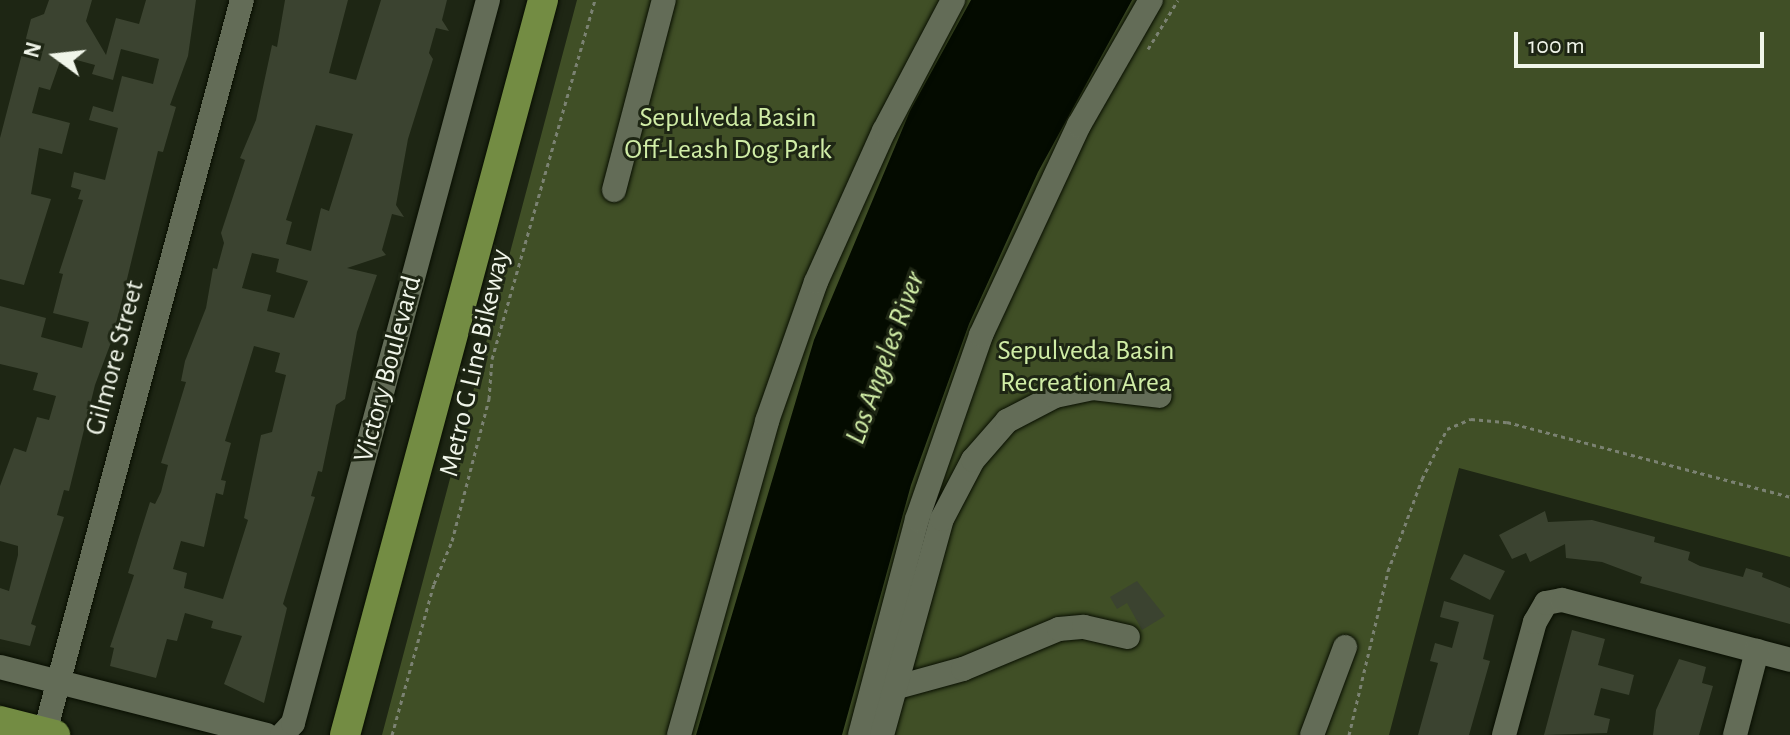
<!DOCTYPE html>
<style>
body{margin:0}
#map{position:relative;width:1790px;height:735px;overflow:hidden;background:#1e2614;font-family:"Alegreya Sans",sans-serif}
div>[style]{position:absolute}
.green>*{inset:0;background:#404f26}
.water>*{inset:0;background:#040b00}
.building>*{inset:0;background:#3b4330}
.path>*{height:3px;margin-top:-1.5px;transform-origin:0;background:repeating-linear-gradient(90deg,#7b8272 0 4px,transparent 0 8px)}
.roads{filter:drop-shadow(0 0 2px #080e01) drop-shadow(0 0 2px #080e01)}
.minor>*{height:24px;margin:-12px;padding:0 12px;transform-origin:12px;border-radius:12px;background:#636c57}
.major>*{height:30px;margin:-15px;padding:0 15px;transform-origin:15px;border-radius:15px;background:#738c43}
span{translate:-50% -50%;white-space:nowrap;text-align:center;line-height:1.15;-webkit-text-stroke:6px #1e2614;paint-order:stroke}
.park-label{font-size:28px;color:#d0eda6}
.street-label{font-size:28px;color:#f0f5e9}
.water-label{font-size:30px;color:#d1eea7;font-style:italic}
.north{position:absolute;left:16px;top:16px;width:80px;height:80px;-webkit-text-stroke:6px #1e2614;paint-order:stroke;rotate:285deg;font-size:22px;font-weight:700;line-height:32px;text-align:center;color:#f0f5e9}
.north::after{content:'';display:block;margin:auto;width:28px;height:36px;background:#f0f5e9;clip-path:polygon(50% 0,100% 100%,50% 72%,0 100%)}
.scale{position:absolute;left:1514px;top:32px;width:250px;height:36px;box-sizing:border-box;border:4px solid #f0f5e9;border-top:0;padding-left:10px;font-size:24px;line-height:28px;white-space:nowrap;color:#f0f5e9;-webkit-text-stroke:6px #1e2614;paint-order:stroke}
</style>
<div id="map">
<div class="green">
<i style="clip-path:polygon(577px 0,1790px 0,1790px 557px,1459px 468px,1389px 735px,382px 735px)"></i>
</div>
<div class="water">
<i style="clip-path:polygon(971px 0,1132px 0,1038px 172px,969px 324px,911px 485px,842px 735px,696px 735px,814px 340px,910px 111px)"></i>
</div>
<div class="building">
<i style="clip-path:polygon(49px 0,92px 0,86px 21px,106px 55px,116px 18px,139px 24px,146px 0,196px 0,188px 56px,170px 105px,176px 107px,163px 152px,158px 151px,113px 337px,95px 385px,69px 491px,64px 490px,57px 515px,64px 517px,31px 624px,36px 626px,30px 646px,0 639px,0 588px,9px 591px,18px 555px,18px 546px,0 541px,0 486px,14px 448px,26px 452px,37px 417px,49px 420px,56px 396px,33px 390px,38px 373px,0 364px,0 306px,46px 318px,41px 337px,82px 348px,89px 322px,53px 313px,63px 274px,59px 273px,83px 200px,78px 199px,81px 190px,71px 187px,74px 172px,105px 180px,118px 128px,89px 120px,93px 106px,113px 112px,122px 76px,153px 84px,159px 59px,121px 49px,113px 80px,92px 74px,95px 65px,62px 56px,50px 90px,39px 87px,32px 113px,70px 123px,62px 154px,39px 148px,31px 194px,51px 199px,24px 285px,0 279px,0 138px,31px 19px,44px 14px)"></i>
<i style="clip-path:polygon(evenodd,285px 0,348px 0,329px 73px,356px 80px,381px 0,447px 0,442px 20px,449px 31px,436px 28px,429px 53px,433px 59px,408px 139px,396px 205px,404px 217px,392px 214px,382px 250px,386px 255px,347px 268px,377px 275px,357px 332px,345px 399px,336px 405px,322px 472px,318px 471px,311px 496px,315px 497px,283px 604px,287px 608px,264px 703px,224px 684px,242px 636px,211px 628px,213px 621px,185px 613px,177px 641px,167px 639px,156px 678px,110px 666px,114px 648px,110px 647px,134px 575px,128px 573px,138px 540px,150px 502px,155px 504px,161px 492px,168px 465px,161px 463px,186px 382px,181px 381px,185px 361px,206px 308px,213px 268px,217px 269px,224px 243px,221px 233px,245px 160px,240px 158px,256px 120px,272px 45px,277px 47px,285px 0,316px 125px,353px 134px,329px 211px,321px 208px,311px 251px,286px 244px,292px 222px,286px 220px,316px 125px,285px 0,252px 253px,279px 259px,276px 272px,308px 281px,294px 318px,267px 311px,271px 295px,242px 288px,252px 253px,285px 0,254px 346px,280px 353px,275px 372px,286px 375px,272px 432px,261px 435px,244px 518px,248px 520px,223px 599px,184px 588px,187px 573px,173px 569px,181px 541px,204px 547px,216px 493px,223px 495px,226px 481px,221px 480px,231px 443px,225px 441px,254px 346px)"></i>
<i style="clip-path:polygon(1545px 511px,1548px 522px,1592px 520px,1655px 537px,1654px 542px,1690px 552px,1688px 560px,1700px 566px,1743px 577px,1746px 568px,1763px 573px,1762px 577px,1790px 588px,1790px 624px,1640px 583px,1642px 577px,1602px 562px,1566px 558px,1565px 544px,1530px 562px,1526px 553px,1512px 559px,1499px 535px)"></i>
<i style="clip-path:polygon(1464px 554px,1505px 571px,1490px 600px,1450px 579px)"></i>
<i style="clip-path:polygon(1137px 581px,1165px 616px,1142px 630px,1127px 603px,1117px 609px,1110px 597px)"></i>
<i style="clip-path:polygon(1444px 601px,1494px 615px,1483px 659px,1490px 661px,1469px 735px,1418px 735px,1438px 663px,1430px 661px,1435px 643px,1452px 648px,1459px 622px,1440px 617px)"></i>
<i style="clip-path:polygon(1572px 630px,1605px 639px,1598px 665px,1634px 675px,1629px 695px,1601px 688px,1594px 715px,1610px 719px,1607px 733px,1544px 735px)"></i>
<i style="clip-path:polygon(1679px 659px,1706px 667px,1702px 683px,1713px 686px,1699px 735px,1653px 735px,1656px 710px)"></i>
</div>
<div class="path">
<i style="left:1148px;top:49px;width:57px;rotate:-58.5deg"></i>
<i style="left:392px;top:735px;width:157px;rotate:-74.5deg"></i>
<i style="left:434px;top:584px;width:47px;rotate:-67.3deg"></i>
<i style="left:452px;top:541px;width:147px;rotate:-75.4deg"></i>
<i style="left:489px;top:399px;width:40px;rotate:-85.7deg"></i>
<i style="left:492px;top:359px;width:373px;rotate:-74deg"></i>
<i style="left:1349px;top:735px;width:169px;rotate:-76.6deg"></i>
<i style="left:1388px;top:571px;width:98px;rotate:-69.7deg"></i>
<i style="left:1422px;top:479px;width:56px;rotate:-63.4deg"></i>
<i style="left:1447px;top:429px;width:26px;rotate:-23deg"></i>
<i style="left:1471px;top:419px;width:36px;rotate:5deg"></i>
<i style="left:1507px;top:422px;width:293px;rotate:14.8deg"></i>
</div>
<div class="roads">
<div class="minor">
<i style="left:614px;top:190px;width:196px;rotate:-75.3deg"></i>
<i style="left:0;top:667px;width:275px;rotate:14.3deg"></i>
<i style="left:894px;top:688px;width:72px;rotate:-15.4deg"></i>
<i style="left:963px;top:669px;width:104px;rotate:-22.6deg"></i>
<i style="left:1059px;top:629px;width:25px;rotate:-5deg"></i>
<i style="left:1084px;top:627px;width:45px;rotate:12.8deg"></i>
<i style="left:45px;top:732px;width:758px;rotate:-74.94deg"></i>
<i style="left:282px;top:735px;width:16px;rotate:-47deg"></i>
<i style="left:293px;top:723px;width:749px;rotate:-74.91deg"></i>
<i style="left:679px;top:735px;width:326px;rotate:-74.3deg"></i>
<i style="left:767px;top:421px;width:147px;rotate:-70.6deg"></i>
<i style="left:816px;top:282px;width:166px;rotate:-65.8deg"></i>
<i style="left:884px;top:131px;width:148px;rotate:-62.2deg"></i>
<i style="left:860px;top:735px;width:223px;rotate:-75.2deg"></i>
<i style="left:917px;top:519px;width:195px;rotate:-70.8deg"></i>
<i style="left:981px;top:335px;width:232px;rotate:-65deg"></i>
<i style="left:1079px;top:125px;width:144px;rotate:-60.1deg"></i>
<i style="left:882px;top:735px;width:224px;rotate:-74.5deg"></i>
<i style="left:942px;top:519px;width:67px;rotate:-62.3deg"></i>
<i style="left:973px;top:460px;width:52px;rotate:-48.9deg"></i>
<i style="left:1007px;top:421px;width:54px;rotate:-27.5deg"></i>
<i style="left:1055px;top:396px;width:39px;rotate:-12deg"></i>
<i style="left:1093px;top:388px;width:67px;rotate:6.8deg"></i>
<i style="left:1312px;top:735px;width:94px;rotate:-69.4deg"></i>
<i style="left:1504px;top:735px;width:117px;rotate:-74.7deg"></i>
<i style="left:1535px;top:622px;width:22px;rotate:-60deg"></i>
<i style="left:1546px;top:603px;width:16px;rotate:-11deg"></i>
<i style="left:1562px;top:600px;width:236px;rotate:14.7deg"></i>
<i style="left:1735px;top:735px;width:87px;rotate:-75.3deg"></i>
</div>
<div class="major">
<i style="left:0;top:721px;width:57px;rotate:14.3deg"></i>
<i style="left:345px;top:735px;width:761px;rotate:-74.92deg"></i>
</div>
</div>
<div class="park-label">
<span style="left:728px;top:134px">Sepulveda Basin<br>Off-Leash Dog Park</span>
<span style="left:1086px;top:367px">Sepulveda Basin<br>Recreation Area</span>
</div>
<div class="street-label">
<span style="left:115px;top:358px;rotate:-75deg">Gilmore Street</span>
<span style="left:475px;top:363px;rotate:-77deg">Metro G Line Bikeway</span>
<span style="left:388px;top:369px;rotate:-75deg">Victory Boulevard</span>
</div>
<div class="water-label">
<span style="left:885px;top:358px;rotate:-70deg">Los Angeles River</span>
</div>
<div class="north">N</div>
<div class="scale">100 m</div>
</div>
